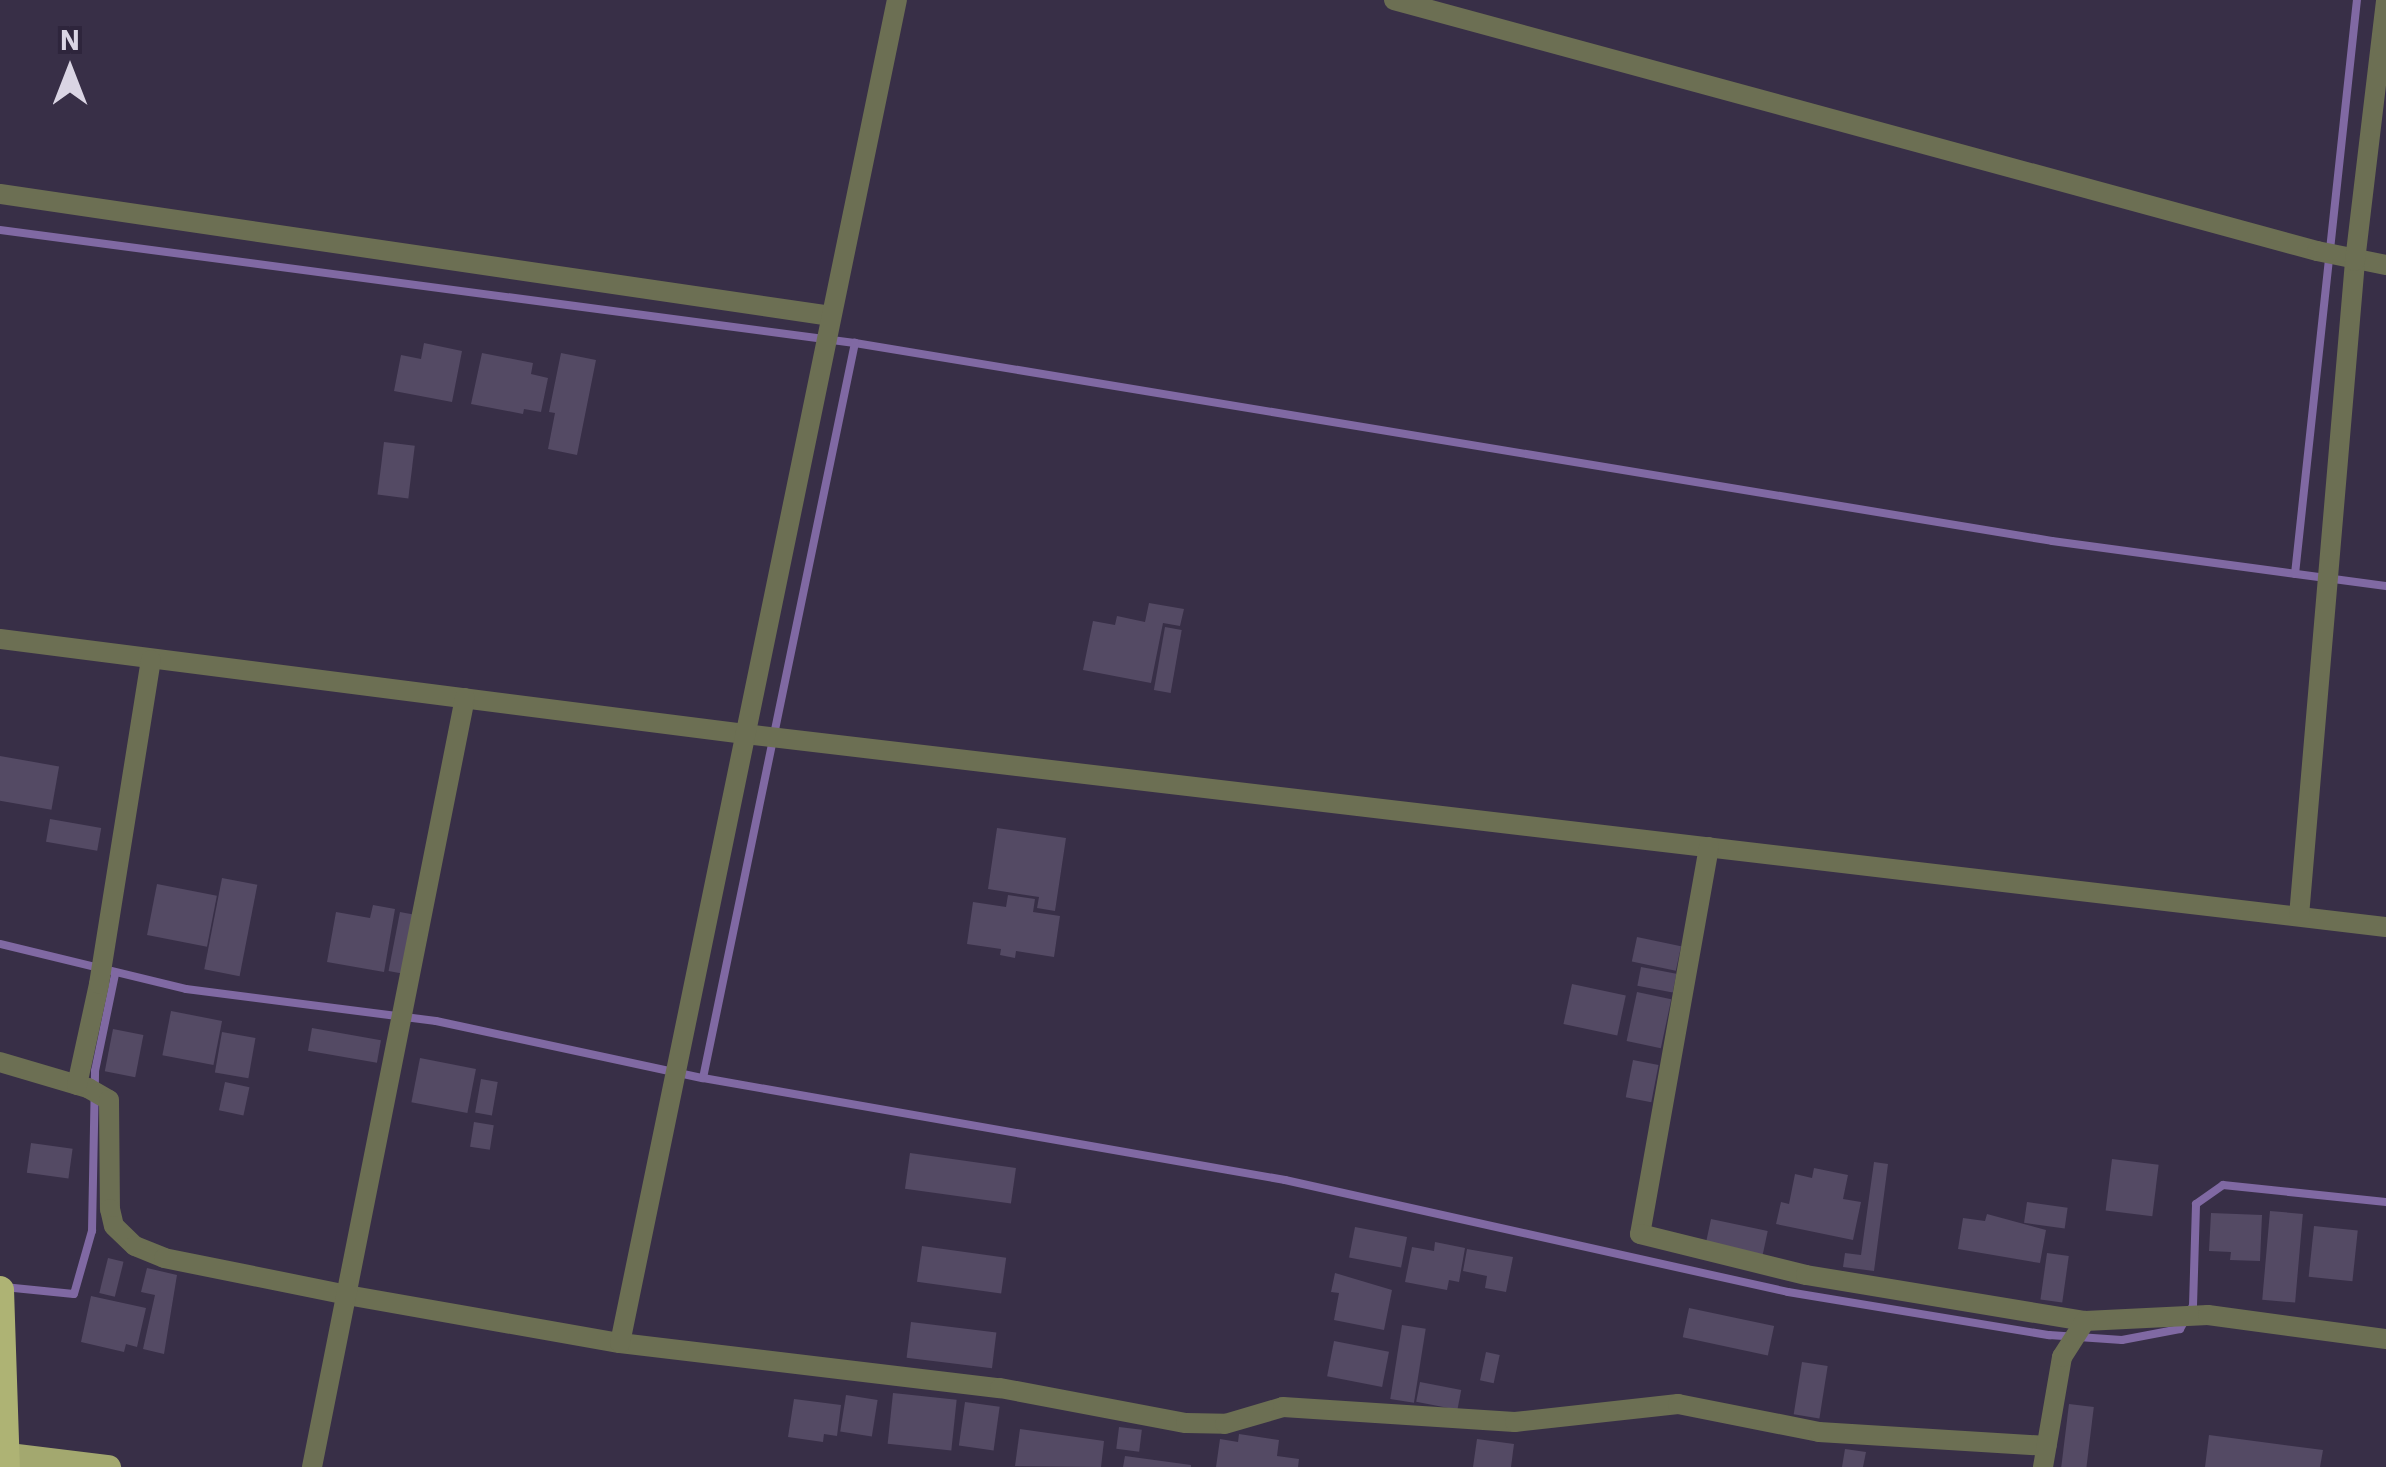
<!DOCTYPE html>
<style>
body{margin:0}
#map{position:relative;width:2386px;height:1467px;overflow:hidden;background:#382f47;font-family:"IBM Plex Sans",sans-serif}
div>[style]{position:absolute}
.stream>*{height:8px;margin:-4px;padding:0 4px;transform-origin:4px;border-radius:4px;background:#8069a3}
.building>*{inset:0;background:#544a64;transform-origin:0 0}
.minor>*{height:20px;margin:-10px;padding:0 10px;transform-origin:10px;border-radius:10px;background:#6c6f53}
.primary>*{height:25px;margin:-12.5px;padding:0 12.5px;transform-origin:12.5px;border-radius:12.5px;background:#a3a86f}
.trunk>*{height:28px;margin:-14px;padding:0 14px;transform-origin:14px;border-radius:14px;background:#aeb374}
span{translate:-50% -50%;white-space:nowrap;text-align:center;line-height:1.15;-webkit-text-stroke:9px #2e253c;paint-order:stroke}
.north{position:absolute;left:20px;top:20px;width:100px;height:100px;-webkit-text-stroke:8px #2e253c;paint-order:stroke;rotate:0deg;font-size:28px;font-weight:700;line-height:40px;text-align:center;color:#dad5e4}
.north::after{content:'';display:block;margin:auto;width:35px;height:45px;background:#dad5e4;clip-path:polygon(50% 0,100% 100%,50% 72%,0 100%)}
</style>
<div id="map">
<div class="stream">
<i style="left:0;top:230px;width:862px;rotate:7.53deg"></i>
<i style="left:855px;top:343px;width:1213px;rotate:9.39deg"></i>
<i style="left:2052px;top:541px;width:337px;rotate:7.7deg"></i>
<i style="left:2295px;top:574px;width:577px;rotate:-83.84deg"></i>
<i style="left:0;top:944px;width:191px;rotate:13.6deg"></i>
<i style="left:186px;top:989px;width:252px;rotate:7.3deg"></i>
<i style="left:436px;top:1021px;width:273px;rotate:12.1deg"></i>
<i style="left:703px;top:1078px;width:591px;rotate:9.94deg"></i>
<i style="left:1285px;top:1180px;width:515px;rotate:12.55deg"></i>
<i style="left:1788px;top:1292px;width:265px;rotate:9.4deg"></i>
<i style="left:2049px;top:1335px;width:73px;rotate:3.9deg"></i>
<i style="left:2122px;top:1340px;width:59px;rotate:-10.7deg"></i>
<i style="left:2180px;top:1329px;width:26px;rotate:-61deg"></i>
<i style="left:2193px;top:1306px;width:102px;rotate:-88.3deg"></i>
<i style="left:2196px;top:1204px;width:33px;rotate:-35deg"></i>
<i style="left:2223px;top:1185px;width:164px;rotate:6deg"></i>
<i style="left:703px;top:1078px;width:751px;rotate:-78.32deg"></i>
<i style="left:4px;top:1287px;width:70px;rotate:5.7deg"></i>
<i style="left:74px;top:1294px;width:66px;rotate:-74.1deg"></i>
<i style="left:92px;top:1231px;width:160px;rotate:-88.9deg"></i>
<i style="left:95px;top:1071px;width:99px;rotate:-78.3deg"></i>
</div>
<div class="building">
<i style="clip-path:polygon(424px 343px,462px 351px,452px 402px,394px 391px,401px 355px,421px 359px)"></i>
<i style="clip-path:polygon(482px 353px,533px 363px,531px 374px,548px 378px,541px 412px,524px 409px,523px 414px,471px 404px)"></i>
<i style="clip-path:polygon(561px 353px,596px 360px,577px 455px,548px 449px,555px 413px,549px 412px)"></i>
<i style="left:384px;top:442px;width:31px;height:53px;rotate:7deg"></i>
<i style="clip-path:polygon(1149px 603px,1184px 609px,1180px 626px,1163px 623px,1151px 683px,1083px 670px,1093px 621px,1115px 625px,1117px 616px,1145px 622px)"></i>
<i style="left:1165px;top:627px;width:17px;height:64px;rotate:10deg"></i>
<i style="left:0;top:756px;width:60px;height:44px;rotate:10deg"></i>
<i style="left:50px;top:819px;width:52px;height:23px;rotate:10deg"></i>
<i style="clip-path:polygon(997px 828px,1066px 838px,1055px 911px,1037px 908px,1039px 897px,988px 889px)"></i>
<i style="left:222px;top:878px;width:36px;height:93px;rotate:11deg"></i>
<i style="left:157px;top:884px;width:61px;height:52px;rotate:11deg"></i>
<i style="clip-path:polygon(1008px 895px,1035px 899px,1033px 912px,1060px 916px,1054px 957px,1016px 951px,1015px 958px,1000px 955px,1001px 949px,967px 944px,973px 902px,1006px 907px)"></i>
<i style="clip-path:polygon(373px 905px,395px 909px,384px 972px,327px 962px,336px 912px,370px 918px)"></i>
<i style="left:400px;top:912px;width:15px;height:60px;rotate:11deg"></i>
<i style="left:1637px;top:937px;width:45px;height:25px;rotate:12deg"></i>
<i style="left:1641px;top:967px;width:36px;height:19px;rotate:11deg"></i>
<i style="left:1572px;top:984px;width:55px;height:41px;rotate:12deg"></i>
<i style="left:1637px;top:992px;width:35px;height:50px;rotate:12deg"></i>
<i style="left:171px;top:1011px;width:52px;height:45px;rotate:11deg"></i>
<i style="left:312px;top:1028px;width:70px;height:23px;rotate:10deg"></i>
<i style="left:113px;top:1029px;width:31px;height:43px;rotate:11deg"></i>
<i style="left:222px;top:1032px;width:34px;height:41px;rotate:10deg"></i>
<i style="left:420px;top:1058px;width:57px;height:45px;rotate:11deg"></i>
<i style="left:1633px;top:1060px;width:26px;height:38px;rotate:11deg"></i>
<i style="left:481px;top:1079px;width:17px;height:34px;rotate:10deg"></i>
<i style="left:225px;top:1082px;width:25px;height:29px;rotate:12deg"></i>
<i style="left:474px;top:1122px;width:20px;height:25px;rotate:9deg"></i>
<i style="left:31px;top:1143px;width:42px;height:30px;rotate:8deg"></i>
<i style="left:910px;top:1153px;width:107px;height:36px;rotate:8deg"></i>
<i style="left:2112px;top:1159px;width:47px;height:52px;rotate:7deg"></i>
<i style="clip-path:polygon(1874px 1162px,1888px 1164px,1874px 1271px,1843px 1267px,1845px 1253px,1861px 1255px)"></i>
<i style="clip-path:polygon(1814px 1168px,1848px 1175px,1843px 1199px,1861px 1202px,1853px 1240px,1776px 1224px,1781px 1202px,1789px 1204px,1795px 1174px,1812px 1178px)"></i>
<i style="left:2027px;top:1202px;width:41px;height:21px;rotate:8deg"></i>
<i style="left:2270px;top:1211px;width:33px;height:89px;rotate:5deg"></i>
<i style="clip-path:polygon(2211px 1213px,2262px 1215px,2260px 1261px,2230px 1260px,2231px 1252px,2209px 1251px)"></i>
<i style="clip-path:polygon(1987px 1214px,2046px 1230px,2040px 1263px,1958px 1249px,1963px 1218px,1985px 1221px)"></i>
<i style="left:1711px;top:1219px;width:58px;height:24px;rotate:12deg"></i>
<i style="left:2314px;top:1226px;width:44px;height:51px;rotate:6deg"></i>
<i style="left:1355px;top:1227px;width:53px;height:31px;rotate:11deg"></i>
<i style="clip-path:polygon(1435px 1242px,1465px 1248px,1459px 1282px,1449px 1280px,1447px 1290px,1405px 1282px,1412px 1247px,1434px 1251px)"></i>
<i style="left:922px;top:1246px;width:85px;height:36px;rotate:8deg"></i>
<i style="clip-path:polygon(1467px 1249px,1513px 1257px,1506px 1292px,1485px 1288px,1487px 1276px,1463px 1271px)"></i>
<i style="left:2047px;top:1253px;width:22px;height:47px;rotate:8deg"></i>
<i style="left:108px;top:1258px;width:16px;height:36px;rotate:14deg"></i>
<i style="clip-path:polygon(147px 1268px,177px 1275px,164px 1354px,143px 1349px,155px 1295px,141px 1292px)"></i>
<i style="clip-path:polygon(1335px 1273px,1392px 1290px,1384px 1330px,1334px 1320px,1339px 1293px,1331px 1292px)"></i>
<i style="clip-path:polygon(91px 1296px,146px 1308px,137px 1347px,126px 1344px,124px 1352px,81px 1342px)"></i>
<i style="left:1689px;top:1308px;width:87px;height:30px;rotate:12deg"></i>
<i style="left:911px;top:1322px;width:86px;height:36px;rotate:7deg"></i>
<i style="left:1402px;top:1325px;width:24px;height:75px;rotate:9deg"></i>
<i style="left:1334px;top:1341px;width:56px;height:36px;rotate:11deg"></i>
<i style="left:1486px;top:1352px;width:14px;height:29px;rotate:12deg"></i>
<i style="left:1802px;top:1362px;width:26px;height:53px;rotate:9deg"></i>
<i style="left:1420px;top:1382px;width:42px;height:20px;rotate:11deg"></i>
<i style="left:893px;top:1393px;width:64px;height:51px;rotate:6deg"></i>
<i style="left:846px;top:1395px;width:32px;height:37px;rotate:9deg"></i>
<i style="clip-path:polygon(794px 1399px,841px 1405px,837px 1436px,824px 1434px,823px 1442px,788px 1437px)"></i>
<i style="left:965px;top:1402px;width:35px;height:44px;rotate:8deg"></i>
<i style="left:2069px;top:1404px;width:25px;height:64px;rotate:7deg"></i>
<i style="left:1119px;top:1427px;width:23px;height:22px;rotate:7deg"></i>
<i style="clip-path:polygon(1020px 1429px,1104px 1441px,1101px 1467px,1015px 1466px)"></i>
<i style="clip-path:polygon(1239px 1434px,1279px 1440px,1277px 1456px,1299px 1459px,1298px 1467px,1216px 1467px,1220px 1439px,1238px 1442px)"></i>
<i style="clip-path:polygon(2209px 1435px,2323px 1450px,2320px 1467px,2205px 1467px)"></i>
<i style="clip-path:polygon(1477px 1439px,1514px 1444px,1511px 1467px,1473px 1467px)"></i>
<i style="clip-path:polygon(1845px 1449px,1866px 1452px,1863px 1467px,1842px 1467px)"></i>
<i style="clip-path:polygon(1125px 1456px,1191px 1465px,1191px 1467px,1123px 1467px)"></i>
</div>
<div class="minor">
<i style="left:1394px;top:0;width:957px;rotate:15.21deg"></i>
<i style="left:2317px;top:251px;width:70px;rotate:11.5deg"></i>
<i style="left:0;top:194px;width:840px;rotate:8.35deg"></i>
<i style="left:0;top:639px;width:751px;rotate:7.27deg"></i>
<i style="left:745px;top:734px;width:1652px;rotate:6.71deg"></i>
<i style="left:1709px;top:847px;width:393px;rotate:100.1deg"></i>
<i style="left:1640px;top:1234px;width:171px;rotate:13.9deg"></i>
<i style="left:1806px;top:1275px;width:283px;rotate:9.4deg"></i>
<i style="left:2085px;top:1321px;width:123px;rotate:-2.8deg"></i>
<i style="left:2208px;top:1315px;width:180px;rotate:7.7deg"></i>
<i style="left:2299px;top:916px;width:657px;rotate:-85.11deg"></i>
<i style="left:2355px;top:261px;width:263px;rotate:-83.2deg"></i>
<i style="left:0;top:1062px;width:92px;rotate:16.5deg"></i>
<i style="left:88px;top:1088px;width:24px;rotate:30deg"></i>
<i style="left:109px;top:1100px;width:109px;rotate:89.5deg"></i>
<i style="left:110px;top:1209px;width:17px;rotate:77deg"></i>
<i style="left:114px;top:1226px;width:29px;rotate:44deg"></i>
<i style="left:135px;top:1246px;width:31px;rotate:22deg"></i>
<i style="left:164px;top:1258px;width:187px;rotate:11.4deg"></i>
<i style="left:347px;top:1295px;width:277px;rotate:10deg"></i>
<i style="left:620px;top:1343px;width:383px;rotate:6.8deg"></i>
<i style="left:1000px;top:1388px;width:189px;rotate:10.7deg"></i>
<i style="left:1186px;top:1423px;width:39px;rotate:1deg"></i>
<i style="left:1225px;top:1424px;width:60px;rotate:-16.3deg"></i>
<i style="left:1283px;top:1407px;width:232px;rotate:3.7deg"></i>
<i style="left:1515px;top:1422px;width:164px;rotate:-6.3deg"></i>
<i style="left:1678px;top:1404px;width:144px;rotate:11.2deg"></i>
<i style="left:1819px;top:1432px;width:228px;rotate:3.5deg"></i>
<i style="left:77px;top:1085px;width:103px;rotate:-77.7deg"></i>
<i style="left:99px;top:984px;width:328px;rotate:-80.9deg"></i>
<i style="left:620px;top:1343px;width:1371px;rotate:-78.35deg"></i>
<i style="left:312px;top:1467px;width:784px;rotate:-78.75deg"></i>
<i style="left:2043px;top:1467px;width:112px;rotate:-80.2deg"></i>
<i style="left:2062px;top:1357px;width:43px;rotate:-57.4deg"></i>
</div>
<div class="primary">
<i style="left:0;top:1454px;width:109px;rotate:6.9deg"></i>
</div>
<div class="trunk">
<i style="left:0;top:1290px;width:177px;rotate:88.1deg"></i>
</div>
<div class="north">N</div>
</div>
